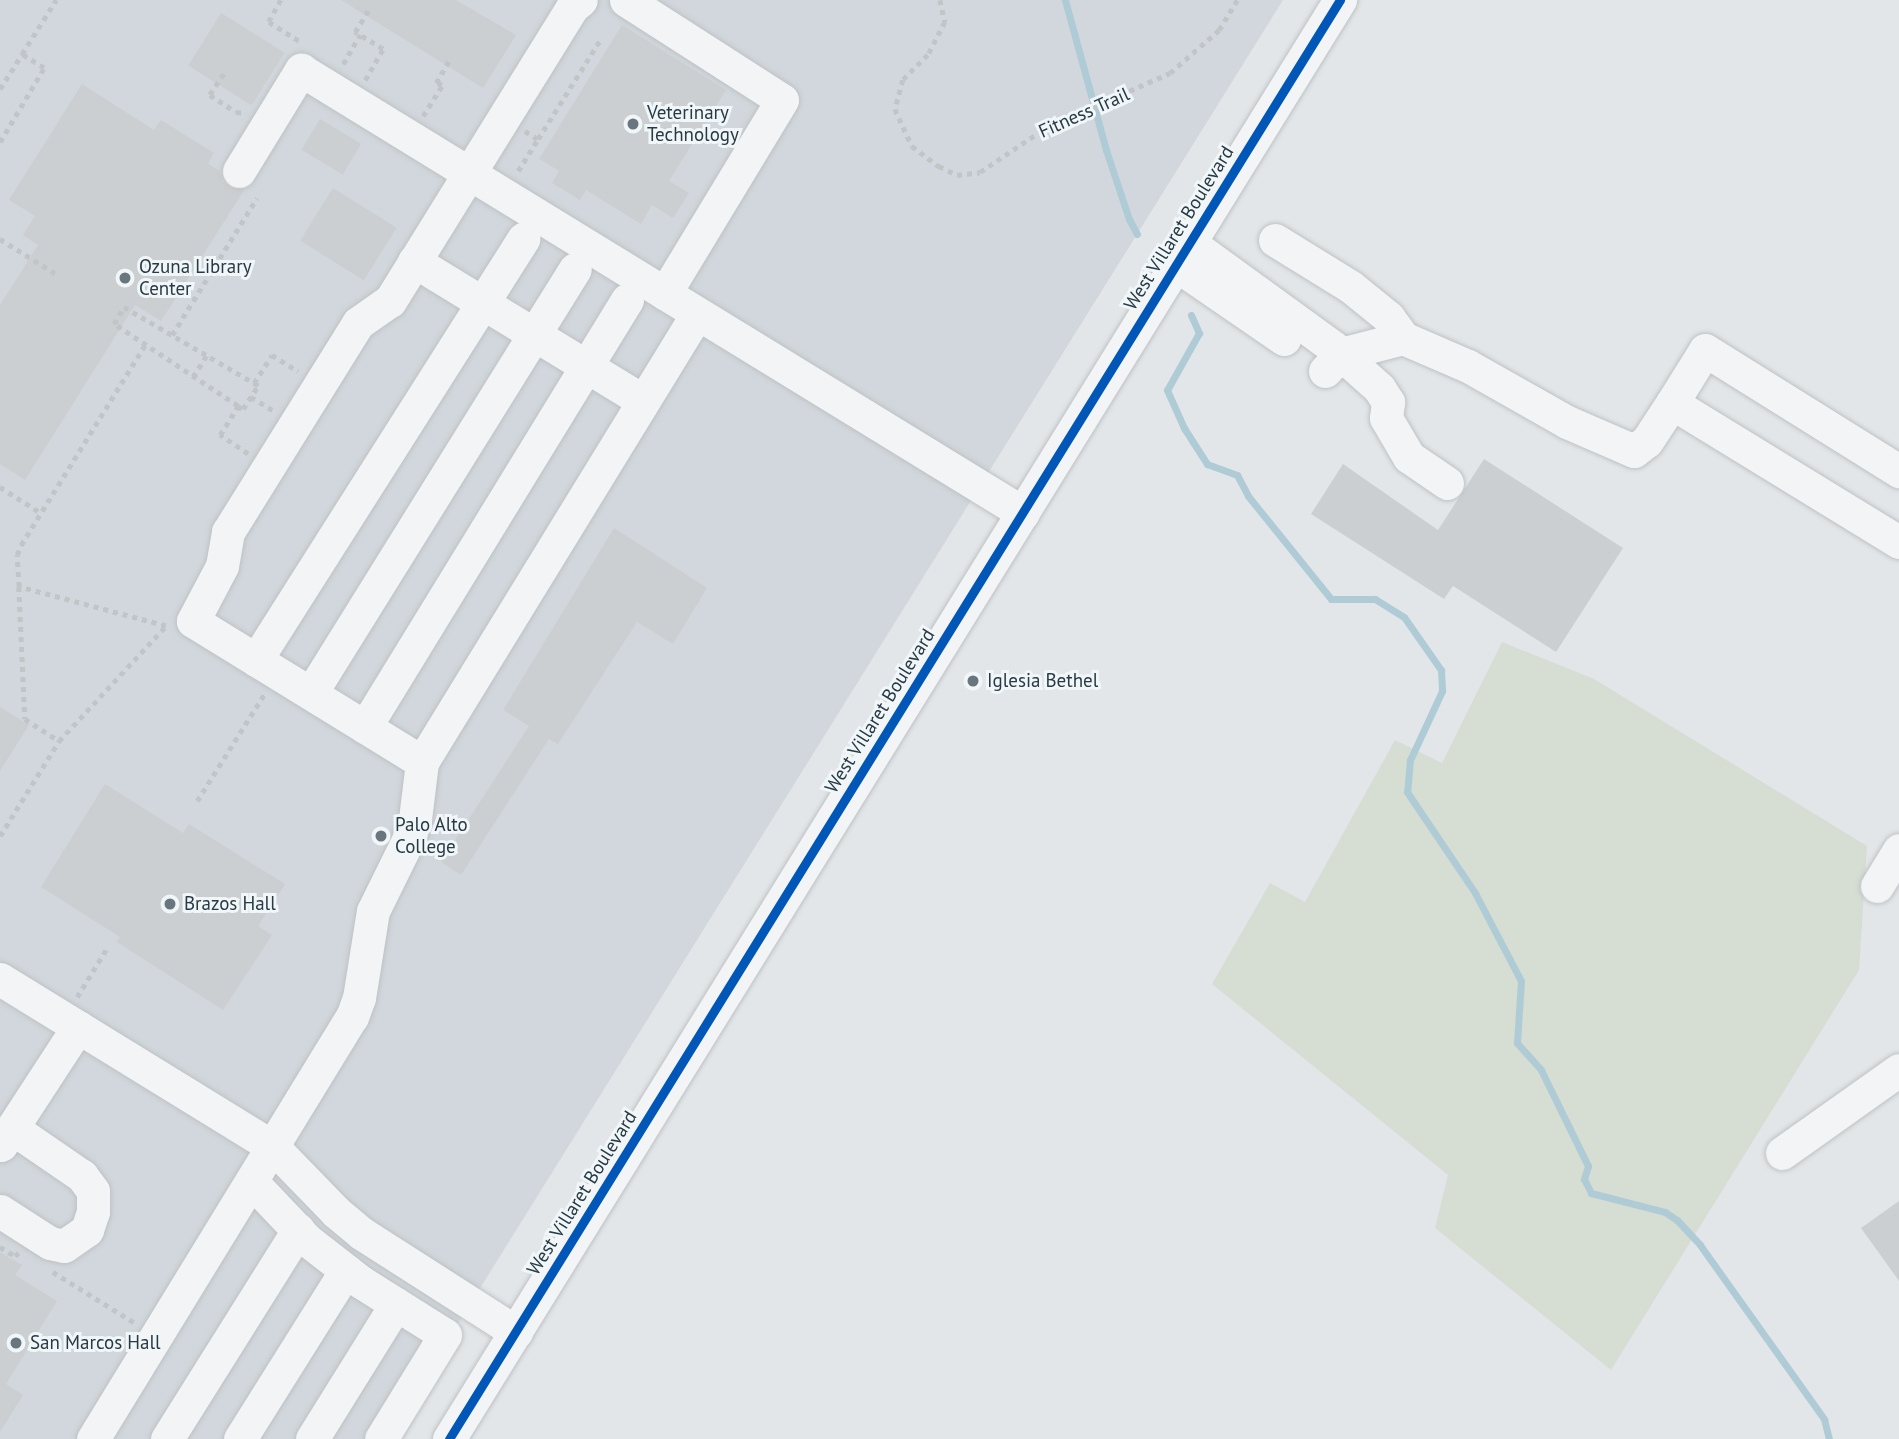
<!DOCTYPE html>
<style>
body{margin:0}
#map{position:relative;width:1899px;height:1439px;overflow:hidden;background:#e3e6e9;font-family:"PT Sans",sans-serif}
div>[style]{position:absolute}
.built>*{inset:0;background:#d1d7dc}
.green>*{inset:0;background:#d6ddd3}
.stream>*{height:7px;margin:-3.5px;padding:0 3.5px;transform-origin:3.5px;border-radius:3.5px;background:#afccd6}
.building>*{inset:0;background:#cccfd1;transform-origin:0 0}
.path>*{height:4.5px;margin-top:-2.25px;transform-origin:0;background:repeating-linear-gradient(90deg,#c1c5c8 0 5px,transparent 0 10px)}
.roads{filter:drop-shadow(0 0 2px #bec2c5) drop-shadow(0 0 2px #bec2c5)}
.minor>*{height:33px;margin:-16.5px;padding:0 16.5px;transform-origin:16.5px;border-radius:16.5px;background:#f3f4f5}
.cycleway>*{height:9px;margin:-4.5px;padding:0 4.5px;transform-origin:4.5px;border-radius:4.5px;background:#0057b8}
.dots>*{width:19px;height:19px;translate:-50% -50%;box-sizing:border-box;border:4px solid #f1f6f8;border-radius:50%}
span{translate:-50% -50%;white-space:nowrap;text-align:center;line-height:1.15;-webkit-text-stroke:6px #f1f6f8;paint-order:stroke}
.poi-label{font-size:19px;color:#283a44}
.left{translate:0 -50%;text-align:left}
.street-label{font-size:19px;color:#283a44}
</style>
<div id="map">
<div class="built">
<i style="clip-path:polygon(0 0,1283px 0,386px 1439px,0 1439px)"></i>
</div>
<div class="green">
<i style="clip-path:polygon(1502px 642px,1594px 679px,1867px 846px,1859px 970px,1611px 1370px,1435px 1228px,1448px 1175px,1212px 984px,1270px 883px,1305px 902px,1395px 740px,1442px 763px)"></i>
</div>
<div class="stream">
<i style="left:1065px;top:0;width:156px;rotate:74.7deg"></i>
<i style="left:1106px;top:150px;width:73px;rotate:71.6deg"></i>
<i style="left:1129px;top:219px;width:17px;rotate:62deg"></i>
<i style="left:1191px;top:315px;width:20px;rotate:66deg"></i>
<i style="left:1199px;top:333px;width:65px;rotate:119.3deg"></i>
<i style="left:1167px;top:390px;width:42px;rotate:65.9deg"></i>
<i style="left:1184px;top:428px;width:43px;rotate:57.4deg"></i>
<i style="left:1207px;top:464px;width:32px;rotate:20deg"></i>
<i style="left:1237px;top:475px;width:24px;rotate:62deg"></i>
<i style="left:1248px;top:496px;width:132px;rotate:51.1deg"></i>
<i style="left:1331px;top:599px;width:44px"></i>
<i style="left:1375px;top:599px;width:34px;rotate:32deg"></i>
<i style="left:1404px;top:617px;width:65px;rotate:55.1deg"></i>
<i style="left:1441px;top:670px;width:21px;rotate:87deg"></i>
<i style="left:1442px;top:691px;width:76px;rotate:114.9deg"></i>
<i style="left:1410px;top:760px;width:32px;rotate:95deg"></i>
<i style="left:1407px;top:792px;width:122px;rotate:56deg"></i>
<i style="left:1475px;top:893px;width:99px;rotate:62.4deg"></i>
<i style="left:1521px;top:981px;width:62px;rotate:93.7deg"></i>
<i style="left:1517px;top:1043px;width:36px;rotate:48deg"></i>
<i style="left:1541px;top:1070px;width:107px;rotate:63.9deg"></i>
<i style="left:1588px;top:1166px;width:14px;rotate:107deg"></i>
<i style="left:1584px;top:1179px;width:16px;rotate:63deg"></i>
<i style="left:1591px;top:1193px;width:76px;rotate:14.4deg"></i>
<i style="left:1665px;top:1212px;width:14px;rotate:34deg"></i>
<i style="left:1677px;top:1220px;width:34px;rotate:47deg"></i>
<i style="left:1700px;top:1245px;width:214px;rotate:54.5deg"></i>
<i style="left:1824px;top:1419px;width:21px;rotate:76deg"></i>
</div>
<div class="building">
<i style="clip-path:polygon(341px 0,456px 0,516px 35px,483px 88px)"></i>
<i style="left:221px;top:13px;width:75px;height:62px;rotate:32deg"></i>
<i style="clip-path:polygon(622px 25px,726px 90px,669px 181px,689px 193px,673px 218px,652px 205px,641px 224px,586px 190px,580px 200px,552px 183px,559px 171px,539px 159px)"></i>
<i style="clip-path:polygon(82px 84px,154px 130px,161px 120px,214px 153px,208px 164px,220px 171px,222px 181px,230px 188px,245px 189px,161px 321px,135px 305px,25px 480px,0 464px,0 305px,38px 245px,23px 235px,35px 216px,9px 200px)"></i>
<i style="left:320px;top:119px;width:48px;height:36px;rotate:31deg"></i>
<i style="left:333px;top:188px;width:75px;height:62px;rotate:32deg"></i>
<i style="clip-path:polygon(1484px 459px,1623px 548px,1556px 652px,1453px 586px,1444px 599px,1311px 514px,1343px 464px,1438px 530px)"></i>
<i style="clip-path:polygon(614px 528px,707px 588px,673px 644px,637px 622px,558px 744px,549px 739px,461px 875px,441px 862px,529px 726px,503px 710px)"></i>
<i style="clip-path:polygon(0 707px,29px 725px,0 771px)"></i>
<i style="clip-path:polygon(105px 784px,183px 833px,189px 824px,285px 884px,258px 926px,272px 935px,223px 1010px,117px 942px,120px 937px,41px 887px)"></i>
<i style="clip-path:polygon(1899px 1201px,1899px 1281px,1861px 1228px)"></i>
<i style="clip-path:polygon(0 1252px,22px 1265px,15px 1275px,57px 1301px,6px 1384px,23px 1395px,0 1432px)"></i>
</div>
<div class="path">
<i style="left:281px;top:0;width:25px;rotate:119deg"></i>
<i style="left:269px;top:22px;width:38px;rotate:32deg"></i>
<i style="left:940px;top:0;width:23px;rotate:77deg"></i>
<i style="left:945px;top:22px;width:37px;rotate:117deg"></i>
<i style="left:928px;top:55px;width:35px;rotate:135deg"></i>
<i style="left:903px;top:80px;width:30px;rotate:105deg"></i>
<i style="left:895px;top:109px;width:41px;rotate:65.3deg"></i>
<i style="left:912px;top:146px;width:34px;rotate:37deg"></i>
<i style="left:939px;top:166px;width:20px;rotate:27deg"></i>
<i style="left:957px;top:175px;width:23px;rotate:-7deg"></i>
<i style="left:980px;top:172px;width:81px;rotate:-33.9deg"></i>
<i style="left:1047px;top:127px;width:134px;rotate:-23.7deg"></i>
<i style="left:1170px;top:73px;width:65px;rotate:-41.3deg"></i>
<i style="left:1219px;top:30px;width:35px;rotate:-59deg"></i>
<i style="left:343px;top:64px;width:34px;rotate:-60deg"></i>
<i style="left:224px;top:74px;width:25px;rotate:124deg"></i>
<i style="left:210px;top:95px;width:31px;rotate:33deg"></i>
<i style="left:236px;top:112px;width:8px;rotate:7deg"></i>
<i style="left:365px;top:80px;width:36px;rotate:-60deg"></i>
<i style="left:383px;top:49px;width:33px;rotate:-149deg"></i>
<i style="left:355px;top:32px;width:28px;rotate:-58deg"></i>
<i style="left:0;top:89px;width:41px;rotate:-57.8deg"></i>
<i style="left:423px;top:116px;width:36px;rotate:-58deg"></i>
<i style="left:442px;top:85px;width:6px;rotate:-162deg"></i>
<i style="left:436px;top:83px;width:30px;rotate:-60deg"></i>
<i style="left:525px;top:131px;width:15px;rotate:32deg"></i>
<i style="left:538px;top:139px;width:120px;rotate:-57.9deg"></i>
<i style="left:0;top:142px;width:86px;rotate:-59.3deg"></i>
<i style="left:44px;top:68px;width:26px;rotate:-148deg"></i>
<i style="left:22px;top:54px;width:64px;rotate:-57.8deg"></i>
<i style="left:518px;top:171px;width:38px;rotate:-58deg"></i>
<i style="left:0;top:239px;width:66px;rotate:32deg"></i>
<i style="left:172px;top:335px;width:161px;rotate:-58.2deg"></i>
<i style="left:193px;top:377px;width:26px;rotate:-58deg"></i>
<i style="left:251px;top:397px;width:26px;rotate:31deg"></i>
<i style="left:238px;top:406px;width:149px;rotate:-146.5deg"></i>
<i style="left:114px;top:324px;width:20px;rotate:-60deg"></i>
<i style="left:124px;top:307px;width:151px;rotate:30.3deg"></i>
<i style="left:248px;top:454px;width:34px;rotate:-146deg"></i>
<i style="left:220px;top:435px;width:34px;rotate:-58deg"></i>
<i style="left:238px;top:406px;width:6px;rotate:31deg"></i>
<i style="left:243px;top:409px;width:27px;rotate:-57deg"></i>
<i style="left:258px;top:386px;width:5px;rotate:-143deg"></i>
<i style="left:254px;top:383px;width:33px;rotate:-57deg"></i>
<i style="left:272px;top:355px;width:31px;rotate:32deg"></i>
<i style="left:0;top:487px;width:49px;rotate:32.4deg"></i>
<i style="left:19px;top:587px;width:32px;rotate:-94deg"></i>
<i style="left:17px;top:555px;width:11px;rotate:-68deg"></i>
<i style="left:21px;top:545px;width:235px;rotate:-58.2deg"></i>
<i style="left:197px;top:801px;width:128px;rotate:-57.8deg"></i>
<i style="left:0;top:836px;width:112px;rotate:-58.2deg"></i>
<i style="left:59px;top:741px;width:157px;rotate:-47.1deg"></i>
<i style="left:166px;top:626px;width:152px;rotate:-165.1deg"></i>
<i style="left:19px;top:587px;width:132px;rotate:87.4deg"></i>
<i style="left:25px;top:719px;width:40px;rotate:32.9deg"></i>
<i style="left:77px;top:997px;width:57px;rotate:-58.5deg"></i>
<i style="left:0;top:1247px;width:17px;rotate:31deg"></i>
<i style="left:15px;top:1256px;width:6px;rotate:-45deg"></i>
<i style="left:53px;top:1272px;width:97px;rotate:31.9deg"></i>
</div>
<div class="roads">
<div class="minor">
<i style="left:626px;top:0;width:185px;rotate:32.7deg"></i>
<i style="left:782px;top:100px;width:226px;rotate:121.2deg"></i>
<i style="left:239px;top:171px;width:119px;rotate:-58.5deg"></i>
<i style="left:301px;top:70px;width:847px;rotate:31.53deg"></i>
<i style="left:1275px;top:240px;width:89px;rotate:31.7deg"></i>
<i style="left:1351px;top:287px;width:48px;rotate:39deg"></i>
<i style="left:1388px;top:317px;width:26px;rotate:54deg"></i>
<i style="left:1190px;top:243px;width:177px;rotate:36deg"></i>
<i style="left:1333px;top:347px;width:62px;rotate:41.7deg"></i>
<i style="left:1379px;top:388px;width:17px;rotate:57deg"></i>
<i style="left:1388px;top:402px;width:16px;rotate:97deg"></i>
<i style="left:1386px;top:418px;width:45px;rotate:59.5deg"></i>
<i style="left:1409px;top:457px;width:46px;rotate:34.4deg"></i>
<i style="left:414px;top:261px;width:268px;rotate:31.4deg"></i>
<i style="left:1176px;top:265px;width:131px;rotate:34.4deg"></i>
<i style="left:1325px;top:371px;width:23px;rotate:-47deg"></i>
<i style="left:1341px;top:354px;width:64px;rotate:-14.5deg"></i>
<i style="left:1403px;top:338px;width:71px;rotate:23.3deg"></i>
<i style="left:1468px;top:366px;width:114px;rotate:29.5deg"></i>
<i style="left:1567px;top:422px;width:73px;rotate:23.4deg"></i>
<i style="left:1634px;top:451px;width:16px;rotate:-38deg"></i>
<i style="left:1647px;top:441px;width:45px;rotate:-56.7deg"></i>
<i style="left:1672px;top:403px;width:266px;rotate:31.5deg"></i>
<i style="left:1672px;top:403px;width:62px;rotate:-58.1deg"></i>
<i style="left:1705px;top:350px;width:229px;rotate:32deg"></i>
<i style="left:256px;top:660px;width:499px;rotate:-57.6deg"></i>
<i style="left:311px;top:693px;width:499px;rotate:-58.1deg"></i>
<i style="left:365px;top:727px;width:501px;rotate:-58.47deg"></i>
<i style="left:422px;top:762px;width:269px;rotate:-148.4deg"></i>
<i style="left:193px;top:621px;width:62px;rotate:-62.2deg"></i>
<i style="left:222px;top:566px;width:35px;rotate:-80deg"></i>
<i style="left:228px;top:532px;width:246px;rotate:-58.1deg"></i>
<i style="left:358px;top:323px;width:39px;rotate:-35deg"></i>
<i style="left:390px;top:301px;width:346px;rotate:-58.2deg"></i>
<i style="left:572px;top:7px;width:11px;rotate:-38deg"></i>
<i style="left:1877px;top:886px;width:42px;rotate:-58.6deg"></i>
<i style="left:0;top:979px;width:321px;rotate:31.6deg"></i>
<i style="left:273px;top:1147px;width:91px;rotate:45.9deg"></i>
<i style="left:336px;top:1212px;width:33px;rotate:40deg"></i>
<i style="left:361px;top:1233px;width:184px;rotate:32.6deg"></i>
<i style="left:1px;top:1145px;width:141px;rotate:-56.9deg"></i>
<i style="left:1782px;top:1153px;width:143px;rotate:-35.4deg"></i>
<i style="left:252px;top:1182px;width:80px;rotate:46.5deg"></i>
<i style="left:307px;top:1240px;width:68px;rotate:37.9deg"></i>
<i style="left:361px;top:1282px;width:99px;rotate:32.2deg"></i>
<i style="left:445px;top:1335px;width:122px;rotate:121.6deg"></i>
<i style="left:0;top:1211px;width:59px;rotate:32.6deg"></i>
<i style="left:50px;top:1243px;width:14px;rotate:12deg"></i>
<i style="left:64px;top:1246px;width:28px;rotate:-35deg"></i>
<i style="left:87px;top:1230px;width:19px;rotate:-72deg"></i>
<i style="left:93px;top:1212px;width:21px;rotate:-90deg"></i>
<i style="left:93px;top:1191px;width:19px;rotate:-126deg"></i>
<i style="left:82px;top:1176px;width:85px;rotate:-145.6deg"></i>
<i style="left:93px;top:1439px;width:495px;rotate:-58.5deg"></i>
<i style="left:352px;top:1017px;width:20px;rotate:-70deg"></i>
<i style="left:359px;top:998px;width:88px;rotate:-80.9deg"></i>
<i style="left:373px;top:911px;width:81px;rotate:-63.7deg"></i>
<i style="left:409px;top:838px;width:20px;rotate:-72deg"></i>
<i style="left:415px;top:819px;width:57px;rotate:-83deg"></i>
<i style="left:422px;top:762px;width:526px;rotate:-58.46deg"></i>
<i style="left:167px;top:1439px;width:247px;rotate:-57.9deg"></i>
<i style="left:240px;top:1439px;width:199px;rotate:-57.9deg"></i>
<i style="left:312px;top:1439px;width:159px;rotate:-58.1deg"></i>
<i style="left:449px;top:1439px;width:1693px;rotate:-58.24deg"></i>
</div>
</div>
<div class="cycleway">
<i style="left:449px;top:1439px;width:1693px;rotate:-58.24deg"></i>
</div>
<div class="dots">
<i style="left:633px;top:124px;background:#69767e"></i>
<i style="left:125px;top:278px;background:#69767e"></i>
<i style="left:973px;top:681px;background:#69767e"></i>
<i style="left:381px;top:836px;background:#69767e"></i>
<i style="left:170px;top:904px;background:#69767e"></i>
<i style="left:16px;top:1343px;background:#69767e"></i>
</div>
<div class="poi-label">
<span class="left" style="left:647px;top:124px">Veterinary<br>Technology</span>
<span class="left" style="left:139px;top:278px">Ozuna Library<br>Center</span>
<span class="left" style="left:987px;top:681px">Iglesia Bethel</span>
<span class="left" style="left:395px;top:836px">Palo Alto<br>College</span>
<span class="left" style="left:184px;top:904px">Brazos Hall</span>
<span class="left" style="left:30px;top:1343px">San Marcos Hall</span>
</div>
<div class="street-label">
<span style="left:1084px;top:113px;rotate:-24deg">Fitness Trail</span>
<span style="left:1179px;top:228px;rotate:-58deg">West Villaret Boulevard</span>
<span style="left:880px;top:711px;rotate:-58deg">West Villaret Boulevard</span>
<span style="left:582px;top:1193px;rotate:-58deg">West Villaret Boulevard</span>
</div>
</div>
